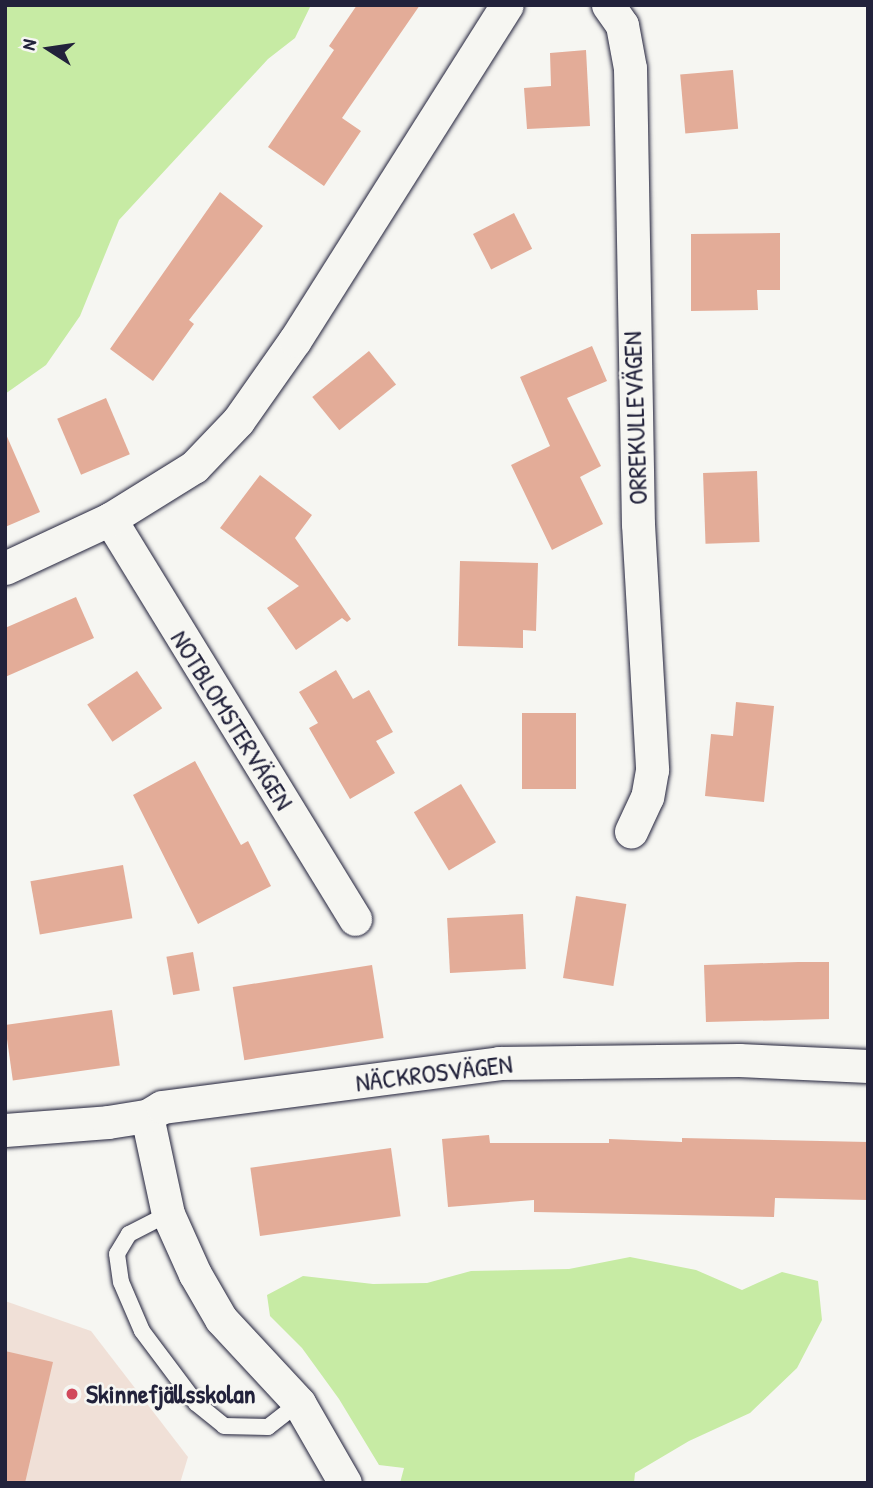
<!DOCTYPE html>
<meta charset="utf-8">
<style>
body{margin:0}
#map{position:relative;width:873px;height:1488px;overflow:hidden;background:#f6f6f2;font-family:"Patrick Hand",sans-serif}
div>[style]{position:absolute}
.built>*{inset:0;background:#f0e0d7}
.green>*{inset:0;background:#c7eba4}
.building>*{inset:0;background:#e3ac98;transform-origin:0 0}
.roads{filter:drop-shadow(0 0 2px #22223b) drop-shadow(0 0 2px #22223b)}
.service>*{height:16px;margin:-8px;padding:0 8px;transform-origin:8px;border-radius:8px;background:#f6f6f2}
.minor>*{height:33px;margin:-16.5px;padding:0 16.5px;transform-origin:16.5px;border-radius:16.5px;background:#f6f6f2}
.dots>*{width:19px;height:19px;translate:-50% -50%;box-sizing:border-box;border:4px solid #f6f6f2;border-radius:50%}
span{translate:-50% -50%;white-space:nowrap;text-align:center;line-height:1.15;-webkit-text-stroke:5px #f6f6f2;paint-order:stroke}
.street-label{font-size:26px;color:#22223b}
.poi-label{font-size:26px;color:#22223b;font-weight:700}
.left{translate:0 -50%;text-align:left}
.frame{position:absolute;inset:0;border:7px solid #22223b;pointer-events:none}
.north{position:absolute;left:14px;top:14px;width:70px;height:70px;-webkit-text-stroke:5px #f6f6f2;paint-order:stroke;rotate:282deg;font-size:19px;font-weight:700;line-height:28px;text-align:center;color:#22223b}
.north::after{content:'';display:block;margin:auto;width:24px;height:32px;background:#22223b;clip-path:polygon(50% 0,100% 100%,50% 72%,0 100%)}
</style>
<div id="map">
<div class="built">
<i style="clip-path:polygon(5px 1301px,91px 1331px,188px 1457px,180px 1483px,5px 1483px)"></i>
</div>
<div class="green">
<i style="clip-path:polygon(5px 5px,311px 5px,295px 38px,268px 59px,119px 220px,80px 316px,46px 365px,5px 394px)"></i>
<i style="clip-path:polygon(630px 1257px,696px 1270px,742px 1290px,782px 1272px,818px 1281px,822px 1320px,797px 1368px,750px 1413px,689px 1441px,635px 1473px,634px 1483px,400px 1483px,404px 1468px,379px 1465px,339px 1399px,302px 1348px,270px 1316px,267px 1295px,303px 1276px,373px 1284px,427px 1283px,471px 1271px,569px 1269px)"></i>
</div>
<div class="building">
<i style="clip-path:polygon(357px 5px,420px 5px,342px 118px,361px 131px,324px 186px,268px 147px,334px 50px,329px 46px)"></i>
<i style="clip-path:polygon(586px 50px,590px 126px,527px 129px,524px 88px,551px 86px,550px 53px)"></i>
<i style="left:733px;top:70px;width:59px;height:53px;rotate:85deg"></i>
<i style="clip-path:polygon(220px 192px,263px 226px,189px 320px,194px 324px,153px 381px,110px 349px)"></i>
<i style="left:514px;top:213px;width:40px;height:46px;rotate:63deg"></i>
<i style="clip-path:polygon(780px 233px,780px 290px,757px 290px,758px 310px,691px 311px,691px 234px)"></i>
<i style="clip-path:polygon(592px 346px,607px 381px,567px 398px,601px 466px,580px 477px,603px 524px,552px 550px,511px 465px,550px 446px,520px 377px)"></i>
<i style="left:369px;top:351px;width:43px;height:73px;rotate:51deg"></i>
<i style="left:106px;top:398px;width:61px;height:53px;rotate:67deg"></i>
<i style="clip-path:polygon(5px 432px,40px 512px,5px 527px)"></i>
<i style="left:757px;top:471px;width:71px;height:54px;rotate:88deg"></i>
<i style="clip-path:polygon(260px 475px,312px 515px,295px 538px,351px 619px,347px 622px,342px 618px,296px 650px,267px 608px,299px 586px,220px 528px)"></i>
<i style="clip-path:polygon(460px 561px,538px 563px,536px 631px,523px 630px,523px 648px,458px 646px)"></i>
<i style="clip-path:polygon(76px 597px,94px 638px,5px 677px,5px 628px)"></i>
<i style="clip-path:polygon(336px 670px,353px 699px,369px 690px,393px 732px,376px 741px,395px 773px,350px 799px,309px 728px,318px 723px,299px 692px)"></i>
<i style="left:137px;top:671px;width:45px;height:60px;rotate:56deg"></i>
<i style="clip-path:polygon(736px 702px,774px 706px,764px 802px,705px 796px,711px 734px,733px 736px)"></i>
<i style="left:522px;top:713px;width:54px;height:76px"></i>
<i style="clip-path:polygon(195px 761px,241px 845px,248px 841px,271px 886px,198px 924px,133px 795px)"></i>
<i style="left:461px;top:784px;width:68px;height:55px;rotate:59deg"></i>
<i style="left:123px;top:865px;width:54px;height:94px;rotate:80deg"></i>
<i style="left:576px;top:896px;width:51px;height:83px;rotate:9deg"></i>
<i style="left:523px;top:914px;width:55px;height:76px;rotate:87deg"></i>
<i style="left:193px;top:952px;width:39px;height:27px;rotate:80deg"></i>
<i style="clip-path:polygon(798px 962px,829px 962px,829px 1019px,706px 1022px,704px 965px)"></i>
<i style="left:372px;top:965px;width:74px;height:141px;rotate:81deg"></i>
<i style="left:112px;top:1010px;width:56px;height:108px;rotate:82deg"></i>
<i style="clip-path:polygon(489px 1135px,490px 1143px,609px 1143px,609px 1139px,682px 1142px,682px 1138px,868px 1142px,868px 1200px,775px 1198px,774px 1217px,534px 1212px,534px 1200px,448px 1207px,442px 1139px)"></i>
<i style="left:391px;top:1148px;width:69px;height:142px;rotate:82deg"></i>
<i style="clip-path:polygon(5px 1351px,53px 1362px,25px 1483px,5px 1483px)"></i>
</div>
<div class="roads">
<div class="service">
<i style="left:168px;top:1214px;width:44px;rotate:152.9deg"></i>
<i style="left:129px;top:1234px;width:23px;rotate:121deg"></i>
<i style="left:117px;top:1254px;width:28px;rotate:82deg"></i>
<i style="left:121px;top:1282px;width:53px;rotate:66.8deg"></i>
<i style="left:142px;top:1331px;width:90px;rotate:53.1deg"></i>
<i style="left:196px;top:1403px;width:36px;rotate:39deg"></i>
<i style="left:224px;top:1426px;width:44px;rotate:1.3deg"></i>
<i style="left:268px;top:1427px;width:39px;rotate:-38deg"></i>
</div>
<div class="minor">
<i style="left:608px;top:5px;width:24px;rotate:55deg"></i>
<i style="left:622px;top:25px;width:44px;rotate:79.5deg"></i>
<i style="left:630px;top:68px;width:456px;rotate:89deg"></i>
<i style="left:638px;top:524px;width:246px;rotate:86.7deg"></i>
<i style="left:652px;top:770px;width:27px;rotate:100deg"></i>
<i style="left:647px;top:797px;width:38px;rotate:115deg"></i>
<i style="left:110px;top:519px;width:469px;rotate:58.5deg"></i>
<i style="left:5px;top:568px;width:116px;rotate:-25deg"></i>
<i style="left:110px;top:519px;width:99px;rotate:-31.8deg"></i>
<i style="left:194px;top:467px;width:64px;rotate:-46.3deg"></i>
<i style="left:238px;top:421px;width:99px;rotate:-54.9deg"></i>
<i style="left:295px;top:340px;width:396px;rotate:-57.7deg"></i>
<i style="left:147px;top:1116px;width:100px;rotate:77.9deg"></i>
<i style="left:168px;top:1214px;width:66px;rotate:65.8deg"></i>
<i style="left:195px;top:1274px;width:52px;rotate:60deg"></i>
<i style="left:221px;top:1319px;width:115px;rotate:47.1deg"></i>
<i style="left:299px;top:1403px;width:92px;rotate:60.1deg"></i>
<i style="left:5px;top:1130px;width:103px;rotate:-4.4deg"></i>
<i style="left:108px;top:1122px;width:39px;rotate:-9deg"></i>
<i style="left:147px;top:1116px;width:17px;rotate:-31deg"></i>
<i style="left:162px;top:1107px;width:340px;rotate:-7.4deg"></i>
<i style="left:499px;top:1063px;width:240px;rotate:-0.7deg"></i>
<i style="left:739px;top:1060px;width:129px;rotate:2.7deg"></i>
</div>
</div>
<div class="dots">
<i style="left:72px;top:1394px;background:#d1495b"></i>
</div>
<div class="street-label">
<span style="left:635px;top:418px;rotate:-92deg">ORREKULLEVÄGEN</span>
<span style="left:232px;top:720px;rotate:58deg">NOTBLOMSTERVÄGEN</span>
<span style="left:434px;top:1073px;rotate:-7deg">NÄCKROSVÄGEN</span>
</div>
<div class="poi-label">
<span class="left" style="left:86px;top:1394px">Skinnefjällsskolan</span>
</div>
<div class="frame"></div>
<div class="north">N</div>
</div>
